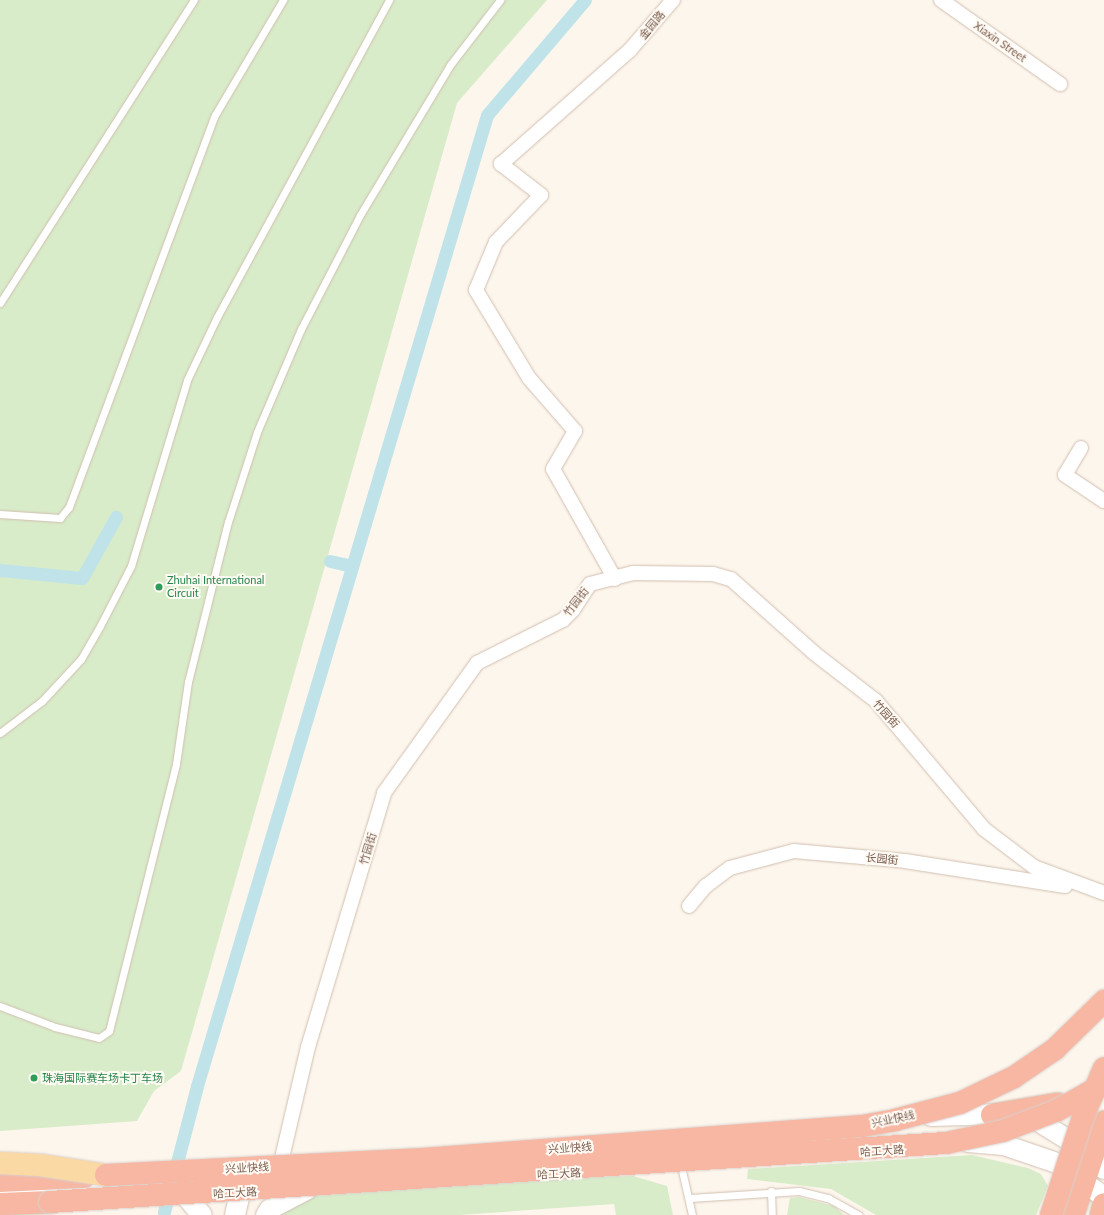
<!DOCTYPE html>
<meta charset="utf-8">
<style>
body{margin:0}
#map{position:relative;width:1104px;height:1215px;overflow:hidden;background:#fdf6ec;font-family:Lato,"Noto Sans SC",sans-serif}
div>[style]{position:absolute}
.green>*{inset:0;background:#d8ecc9}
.canal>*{height:13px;margin:-6.5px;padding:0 6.5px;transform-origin:6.5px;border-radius:6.5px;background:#bfe3e8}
.roads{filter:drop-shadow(0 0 1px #d1beb0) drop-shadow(0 0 1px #d1beb0)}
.lane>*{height:7px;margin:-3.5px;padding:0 3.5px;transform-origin:3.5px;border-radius:3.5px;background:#fff}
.street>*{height:14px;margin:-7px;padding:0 7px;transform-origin:7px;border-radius:7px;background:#fff}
.secondary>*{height:20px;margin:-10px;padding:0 10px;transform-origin:10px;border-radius:10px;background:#fff}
.highway>*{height:22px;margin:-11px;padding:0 11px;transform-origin:11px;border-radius:11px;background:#f7b7a3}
.bridges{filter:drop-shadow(0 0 1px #dad1cd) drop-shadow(0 0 1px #dad1cd)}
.primary-bridge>*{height:22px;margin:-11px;padding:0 11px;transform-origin:11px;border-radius:11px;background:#fbd9a5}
.highway-bridge>*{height:22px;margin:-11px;padding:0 11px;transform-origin:11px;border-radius:11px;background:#f7b7a3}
.dots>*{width:11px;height:11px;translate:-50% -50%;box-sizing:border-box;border:2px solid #fffaf3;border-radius:50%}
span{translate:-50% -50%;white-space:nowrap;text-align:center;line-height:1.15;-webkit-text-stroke:4px #fffaf3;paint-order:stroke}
.street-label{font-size:11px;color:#7a5c4d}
.leisure-label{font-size:11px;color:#27864d}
.left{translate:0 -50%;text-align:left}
</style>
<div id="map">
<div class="green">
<i style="clip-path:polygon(0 0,547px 0,457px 103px,181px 1071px,154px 1091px,137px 1121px,0 1131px)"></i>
<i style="clip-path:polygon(972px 1155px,1028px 1168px,1041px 1174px,1048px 1186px,1036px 1215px,876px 1215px,831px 1189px,747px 1179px,748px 1169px)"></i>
<i style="clip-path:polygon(633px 1176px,667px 1186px,673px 1215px,616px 1215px,614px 1204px,459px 1215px,274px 1215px,286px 1195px,464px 1179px)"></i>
<i style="clip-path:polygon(799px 1197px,834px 1206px,844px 1215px,787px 1215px,790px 1198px)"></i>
</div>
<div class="canal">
<i style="left:330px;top:561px;width:22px;rotate:13deg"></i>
<i style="left:0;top:570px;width:82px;rotate:5.6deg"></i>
<i style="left:82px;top:578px;width:70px;rotate:-60.9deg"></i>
<i style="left:164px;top:1212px;width:130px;rotate:-75.3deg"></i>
<i style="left:197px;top:1086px;width:1013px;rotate:-73.37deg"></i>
<i style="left:487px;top:115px;width:151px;rotate:-49.6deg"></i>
</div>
<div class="roads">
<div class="lane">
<i style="left:0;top:303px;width:360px;rotate:-57.4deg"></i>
<i style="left:0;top:514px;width:60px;rotate:3.8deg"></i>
<i style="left:60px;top:518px;width:14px;rotate:-51deg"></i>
<i style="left:69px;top:507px;width:418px;rotate:-69.6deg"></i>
<i style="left:215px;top:115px;width:134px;rotate:-59.4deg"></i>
<i style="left:0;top:733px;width:53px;rotate:-37.3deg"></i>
<i style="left:42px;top:701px;width:57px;rotate:-47.1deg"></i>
<i style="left:81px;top:659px;width:38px;rotate:-60deg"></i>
<i style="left:100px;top:626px;width:68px;rotate:-62.7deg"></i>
<i style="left:131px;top:566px;width:194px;rotate:-73.2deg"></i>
<i style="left:187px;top:380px;width:70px;rotate:-64.5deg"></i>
<i style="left:217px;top:317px;width:361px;rotate:-61.5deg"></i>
<i style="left:0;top:1006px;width:59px;rotate:20.9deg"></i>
<i style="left:55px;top:1027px;width:45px;rotate:14deg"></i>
<i style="left:99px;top:1038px;width:12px;rotate:-35deg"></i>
<i style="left:109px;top:1031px;width:275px;rotate:-75.9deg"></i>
<i style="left:176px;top:764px;width:83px;rotate:-81.7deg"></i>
<i style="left:188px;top:682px;width:165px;rotate:-76deg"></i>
<i style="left:228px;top:522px;width:95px;rotate:-72.1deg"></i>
<i style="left:257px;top:432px;width:112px;rotate:-66.9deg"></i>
<i style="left:301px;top:329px;width:128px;rotate:-62.6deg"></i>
<i style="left:360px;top:215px;width:175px;rotate:-59deg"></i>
<i style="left:450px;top:65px;width:82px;rotate:-52.4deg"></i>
<i style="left:681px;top:1166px;width:50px;rotate:77.3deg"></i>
<i style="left:771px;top:1191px;width:24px;rotate:88deg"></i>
<i style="left:690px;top:1198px;width:109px;rotate:-3.7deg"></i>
<i style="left:799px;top:1191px;width:30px;rotate:14deg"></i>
<i style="left:828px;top:1198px;width:35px;rotate:29deg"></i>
</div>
<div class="street">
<i style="left:941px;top:0;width:146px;rotate:35.2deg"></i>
<i style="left:1081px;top:448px;width:31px;rotate:121deg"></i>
<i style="left:1065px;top:475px;width:47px;rotate:33.7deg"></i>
<i style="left:615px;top:579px;width:126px;rotate:-119.4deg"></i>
<i style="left:553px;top:469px;width:44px;rotate:-59.9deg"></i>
<i style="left:575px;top:431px;width:70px;rotate:-131deg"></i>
<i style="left:529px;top:378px;width:103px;rotate:-121.1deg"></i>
<i style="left:476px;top:290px;width:52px;rotate:-67.4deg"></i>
<i style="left:496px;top:242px;width:65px;rotate:-46.2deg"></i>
<i style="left:541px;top:195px;width:51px;rotate:-142.2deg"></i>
<i style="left:501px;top:164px;width:172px;rotate:-41.5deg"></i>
<i style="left:630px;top:50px;width:66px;rotate:-49.3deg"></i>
<i style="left:689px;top:906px;width:26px;rotate:-50deg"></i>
<i style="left:706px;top:886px;width:30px;rotate:-37deg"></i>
<i style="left:730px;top:868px;width:66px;rotate:-14.9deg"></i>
<i style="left:794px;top:851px;width:111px;rotate:5.1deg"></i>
<i style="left:905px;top:861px;width:162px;rotate:8.9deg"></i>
<i style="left:281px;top:1162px;width:118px;rotate:-76.8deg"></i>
<i style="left:308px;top:1047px;width:265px;rotate:-73.3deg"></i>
<i style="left:384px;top:793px;width:160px;rotate:-54.4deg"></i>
<i style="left:477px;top:663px;width:96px;rotate:-26.6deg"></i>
<i style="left:563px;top:620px;width:14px;rotate:-45deg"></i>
<i style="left:573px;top:610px;width:31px;rotate:-57deg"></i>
<i style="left:590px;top:584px;width:44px;rotate:-14.3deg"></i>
<i style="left:633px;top:573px;width:80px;rotate:0.7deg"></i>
<i style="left:713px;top:574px;width:19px;rotate:16deg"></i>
<i style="left:731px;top:579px;width:111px;rotate:41.7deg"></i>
<i style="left:814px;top:653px;width:78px;rotate:37.7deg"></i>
<i style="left:876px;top:701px;width:167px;rotate:49.8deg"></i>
<i style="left:984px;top:829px;width:63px;rotate:37.2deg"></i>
<i style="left:1034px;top:867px;width:75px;rotate:20.4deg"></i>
</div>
<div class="secondary">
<i style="left:931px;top:1116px;width:74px;rotate:-1.5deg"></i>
<i style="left:1005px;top:1114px;width:34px;rotate:12deg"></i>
<i style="left:1038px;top:1121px;width:36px;rotate:32deg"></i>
<i style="left:1069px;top:1140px;width:45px;rotate:39.6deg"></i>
<i style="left:968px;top:1142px;width:36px;rotate:5deg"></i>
<i style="left:1004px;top:1145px;width:59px;rotate:18.7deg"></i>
<i style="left:1060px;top:1164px;width:55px;rotate:36.9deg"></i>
<i style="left:0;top:1193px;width:146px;rotate:-3.5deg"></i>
<i style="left:146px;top:1184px;width:30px;rotate:15deg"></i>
<i style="left:185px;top:1195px;width:26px;rotate:50deg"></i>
<i style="left:235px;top:1215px;width:23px;rotate:-77deg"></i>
<i style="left:240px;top:1193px;width:19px;rotate:-39deg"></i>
<i style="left:266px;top:1215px;width:7px;rotate:-56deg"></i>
<i style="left:270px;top:1209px;width:43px;rotate:-27.8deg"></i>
</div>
<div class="highway">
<i style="left:992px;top:1115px;width:67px;rotate:-9.5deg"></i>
<i style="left:0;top:1181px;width:85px;rotate:-2.7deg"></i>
<i style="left:0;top:1204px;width:50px;rotate:-2.3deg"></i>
<i style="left:1073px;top:1215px;width:98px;rotate:-71.6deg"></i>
<i style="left:1101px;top:1215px;width:11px;rotate:-75deg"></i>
</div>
</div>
<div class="bridges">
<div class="primary-bridge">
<i style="left:0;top:1163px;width:40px;rotate:2.9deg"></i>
<i style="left:40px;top:1165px;width:67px;rotate:8.6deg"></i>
</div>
<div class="highway-bridge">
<i style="left:106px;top:1175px;width:317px;rotate:-2.9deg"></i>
<i style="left:423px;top:1159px;width:440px;rotate:-4.3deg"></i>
<i style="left:862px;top:1126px;width:34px;rotate:-10deg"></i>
<i style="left:895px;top:1120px;width:67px;rotate:-14.7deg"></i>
<i style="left:960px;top:1103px;width:60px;rotate:-25.7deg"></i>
<i style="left:1014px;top:1077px;width:50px;rotate:-34.3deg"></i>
<i style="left:1055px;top:1049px;width:69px;rotate:-44.4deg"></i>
<i style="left:50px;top:1202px;width:898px;rotate:-3.77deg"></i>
<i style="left:946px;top:1143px;width:58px;rotate:-11.9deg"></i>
<i style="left:1003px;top:1131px;width:59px;rotate:-20.9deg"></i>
<i style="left:1058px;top:1110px;width:53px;rotate:-29.5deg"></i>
<i style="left:1051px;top:1215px;width:103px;rotate:-71.9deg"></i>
<i style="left:1083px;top:1117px;width:53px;rotate:-66.8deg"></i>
</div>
</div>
<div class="dots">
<i style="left:159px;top:587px;background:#2e9e5b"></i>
<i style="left:34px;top:1078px;background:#2e9e5b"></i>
</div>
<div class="street-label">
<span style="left:652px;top:25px;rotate:-50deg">金园路</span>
<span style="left:1000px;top:42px;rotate:35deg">Xiaxin Street</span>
<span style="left:576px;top:602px;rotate:-52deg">竹园街</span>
<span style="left:886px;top:714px;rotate:48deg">竹园街</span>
<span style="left:368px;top:849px;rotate:-73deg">竹园街</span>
<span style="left:882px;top:859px;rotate:6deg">长园街</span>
<span style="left:893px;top:1119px;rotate:-12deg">兴业快线</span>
<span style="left:570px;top:1148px;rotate:-4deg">兴业快线</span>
<span style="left:882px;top:1151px;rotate:-4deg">哈工大路</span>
<span style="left:247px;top:1168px;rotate:-3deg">兴业快线</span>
<span style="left:559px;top:1174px;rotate:-3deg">哈工大路</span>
<span style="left:235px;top:1193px;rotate:-3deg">哈工大路</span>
</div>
<div class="leisure-label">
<span class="left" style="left:167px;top:587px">Zhuhai International<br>Circuit</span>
<span class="left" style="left:42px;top:1078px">珠海国际赛车场卡丁车场</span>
</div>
</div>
